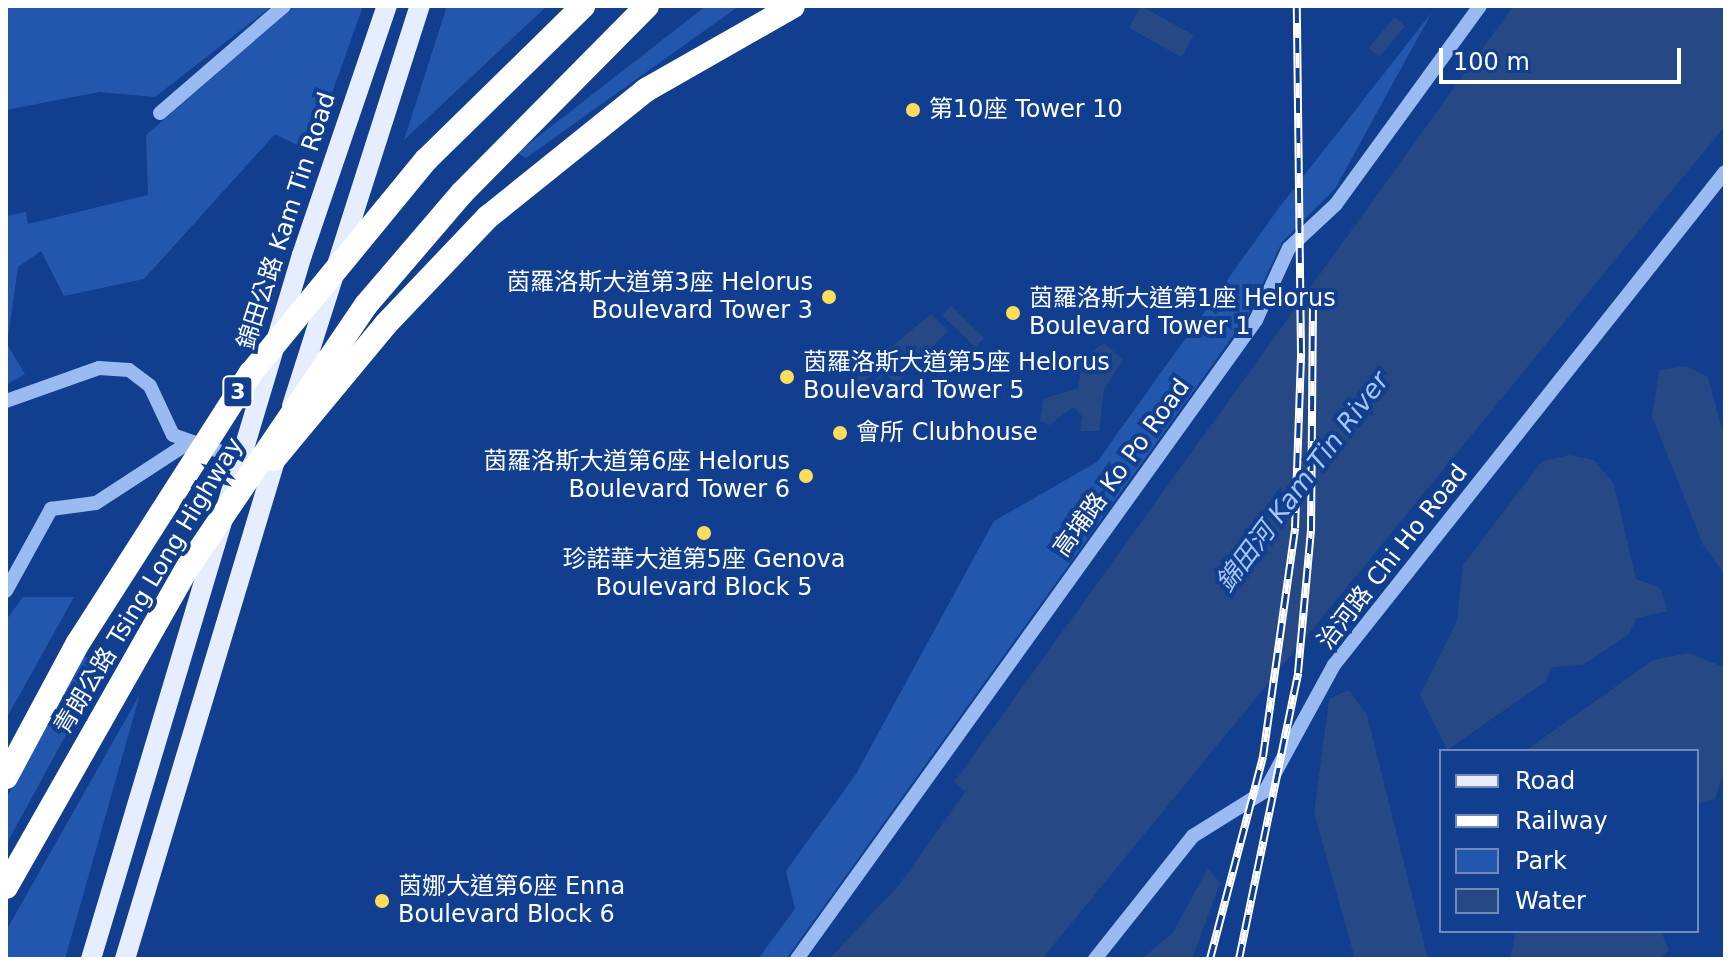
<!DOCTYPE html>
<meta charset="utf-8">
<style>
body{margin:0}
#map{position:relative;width:1731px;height:965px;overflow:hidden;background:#113e8e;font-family:"DejaVu Sans","Noto Sans TC",sans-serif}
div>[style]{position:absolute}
.green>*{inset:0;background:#2357ae}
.water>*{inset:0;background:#264884;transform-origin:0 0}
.minor>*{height:14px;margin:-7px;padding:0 7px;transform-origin:7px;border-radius:7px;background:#9abbf2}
.major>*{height:20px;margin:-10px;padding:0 10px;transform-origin:10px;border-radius:10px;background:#e5edff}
.highway>*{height:24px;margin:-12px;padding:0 12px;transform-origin:12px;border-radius:12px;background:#fff}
.rail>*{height:8px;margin-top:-4px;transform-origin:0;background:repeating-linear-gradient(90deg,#113e8e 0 15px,#fff 0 30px);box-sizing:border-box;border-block:2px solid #fff}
.highway-bridge>*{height:24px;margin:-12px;padding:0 12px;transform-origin:12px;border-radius:12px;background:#fff}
.dots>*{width:22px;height:22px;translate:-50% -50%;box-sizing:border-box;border:4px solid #113e8e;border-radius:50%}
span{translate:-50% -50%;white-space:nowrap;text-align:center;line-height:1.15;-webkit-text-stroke:8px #113e8e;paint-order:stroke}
.shield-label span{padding:2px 6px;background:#113e8e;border:2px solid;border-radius:6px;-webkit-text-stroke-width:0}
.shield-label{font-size:22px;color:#fff;font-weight:700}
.poi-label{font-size:24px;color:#fff}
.left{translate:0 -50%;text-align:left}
.right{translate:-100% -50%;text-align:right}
.street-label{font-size:24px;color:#fff}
.water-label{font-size:26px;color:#a6c6f9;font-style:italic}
.frame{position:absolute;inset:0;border:8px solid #fff;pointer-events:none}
.legend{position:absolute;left:1439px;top:749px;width:260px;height:184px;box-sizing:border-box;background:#113e8e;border:2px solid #708bbb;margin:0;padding:10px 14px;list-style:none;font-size:24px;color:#fff}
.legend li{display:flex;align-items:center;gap:16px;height:40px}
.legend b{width:40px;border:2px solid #708bbb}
.scale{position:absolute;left:1439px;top:48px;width:242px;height:36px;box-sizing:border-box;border:4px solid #fff;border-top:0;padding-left:10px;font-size:24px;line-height:28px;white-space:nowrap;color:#fff;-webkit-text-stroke:6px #113e8e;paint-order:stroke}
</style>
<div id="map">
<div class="green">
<i style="clip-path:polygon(6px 6px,272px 6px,155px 97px,99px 92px,6px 110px)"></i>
<i style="clip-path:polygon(295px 6px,363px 6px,311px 152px,275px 134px,144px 279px,64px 296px,41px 251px,18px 267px,7px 344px,25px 374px,6px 385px,6px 216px,26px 212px,28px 224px,148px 195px,146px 135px)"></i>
<i style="clip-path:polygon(447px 6px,547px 6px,404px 140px)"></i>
<i style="clip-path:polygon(706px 6px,739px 6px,526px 158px,517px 153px)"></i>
<i style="clip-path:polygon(1432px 12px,1335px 189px,1282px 242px,1248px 315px,786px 959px,758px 959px,795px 909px,786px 871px,856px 774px,994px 521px,1097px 462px,1278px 209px)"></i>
<i style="clip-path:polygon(23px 597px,74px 597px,6px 719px,6px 620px)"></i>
<i style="clip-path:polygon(83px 656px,104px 665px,6px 845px,6px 799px)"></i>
<i style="clip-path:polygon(140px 694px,65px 959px,6px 959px,6px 931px)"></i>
</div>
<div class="water">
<i style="left:1141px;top:6px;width:60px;height:25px;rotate:29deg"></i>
<i style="clip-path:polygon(1513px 6px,1725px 6px,1725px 126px,1042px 959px,829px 959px,898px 886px,965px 792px,954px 782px)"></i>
<i style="left:1394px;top:17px;width:14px;height:40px;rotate:39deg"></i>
<i style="left:951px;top:306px;width:46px;height:13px;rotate:44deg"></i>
<i style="clip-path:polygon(931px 314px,948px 331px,896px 384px,885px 373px,876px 382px,878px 368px,848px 398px,839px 389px,880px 347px,885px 352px)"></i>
<i style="clip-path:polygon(1104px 343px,1123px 360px,1104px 390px,1099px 431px,1080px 431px,1082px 416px,1073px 407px,1050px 425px,1040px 421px,1043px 399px,1078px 388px,1083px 357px)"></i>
<i style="clip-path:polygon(1686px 366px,1708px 377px,1725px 440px,1725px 574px,1703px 545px,1652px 416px,1659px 370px)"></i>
<i style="clip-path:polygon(1570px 455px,1594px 460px,1614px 484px,1636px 579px,1660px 588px,1668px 611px,1637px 618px,1628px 635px,1583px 665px,1553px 667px,1545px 682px,1447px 750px,1420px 695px,1457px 621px,1463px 565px,1542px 461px)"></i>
<i style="clip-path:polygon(1689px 653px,1724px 667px,1725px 768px,1715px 799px,1697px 804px,1697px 751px,1525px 751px,1653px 660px)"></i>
<i style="clip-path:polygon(1349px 690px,1367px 715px,1428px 959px,1355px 959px,1314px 813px,1329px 699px)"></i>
<i style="clip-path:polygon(1208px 868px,1220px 883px,1192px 959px,1142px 959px,1173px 932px)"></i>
<i style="clip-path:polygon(1516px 931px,1661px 931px,1669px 950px,1660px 959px,1510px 959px)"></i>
</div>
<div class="minor">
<i style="left:160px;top:113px;width:164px;rotate:-40.8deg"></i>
<i style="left:6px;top:401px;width:99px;rotate:-19.5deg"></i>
<i style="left:99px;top:368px;width:30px;rotate:4deg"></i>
<i style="left:129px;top:370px;width:26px;rotate:37deg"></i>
<i style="left:150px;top:386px;width:54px;rotate:64.9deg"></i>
<i style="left:173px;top:435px;width:70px;rotate:19.2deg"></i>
<i style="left:6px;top:591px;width:94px;rotate:-61.2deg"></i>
<i style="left:51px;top:509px;width:45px;rotate:-7.6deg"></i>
<i style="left:96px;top:503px;width:106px;rotate:-33.1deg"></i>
<i style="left:797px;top:959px;width:787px;rotate:-54.31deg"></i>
<i style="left:1256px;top:320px;width:79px;rotate:-65.4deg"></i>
<i style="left:1289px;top:248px;width:64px;rotate:-43.1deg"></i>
<i style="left:1336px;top:204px;width:245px;rotate:-54deg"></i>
<i style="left:1095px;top:959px;width:157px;rotate:-51.5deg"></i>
<i style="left:1193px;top:836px;width:85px;rotate:-32deg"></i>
<i style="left:1265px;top:791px;width:144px;rotate:-61.3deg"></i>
<i style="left:1334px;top:665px;width:629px;rotate:-51.58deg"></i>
</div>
<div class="major">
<i style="left:292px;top:406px;width:420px;rotate:-72.3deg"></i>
<i style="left:91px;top:959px;width:735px;rotate:-73.32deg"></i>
<i style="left:302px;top:255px;width:263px;rotate:-71.2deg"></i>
<i style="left:125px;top:959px;width:538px;rotate:-73.25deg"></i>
</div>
<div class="highway">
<i style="left:426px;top:160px;width:220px;rotate:-44.4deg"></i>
<i style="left:462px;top:193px;width:263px;rotate:-45.3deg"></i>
<i style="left:488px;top:217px;width:203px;rotate:-38.8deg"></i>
<i style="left:646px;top:90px;width:169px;rotate:-29.7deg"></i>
<i style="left:6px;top:777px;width:152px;rotate:-61.8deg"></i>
<i style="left:6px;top:887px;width:368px;rotate:-60.4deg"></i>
</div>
<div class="rail">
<i style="left:1210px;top:959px;width:209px;rotate:-75.3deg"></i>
<i style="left:1263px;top:757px;width:231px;rotate:-82deg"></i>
<i style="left:1295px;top:528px;width:175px;rotate:-88deg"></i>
<i style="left:1301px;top:353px;width:347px;rotate:-90.7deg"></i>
<i style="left:1239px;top:959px;width:292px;rotate:-78.3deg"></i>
<i style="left:1298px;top:673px;width:143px;rotate:-84.8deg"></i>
<i style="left:1311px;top:531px;width:241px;rotate:-89.5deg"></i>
</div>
<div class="highway-bridge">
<i style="left:274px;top:459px;width:175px;rotate:-50.3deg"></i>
<i style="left:386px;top:324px;width:148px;rotate:-46.4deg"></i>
<i style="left:188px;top:567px;width:317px;rotate:-55.8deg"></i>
<i style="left:366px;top:305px;width:148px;rotate:-49.4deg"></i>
<i style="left:78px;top:643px;width:321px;rotate:-57.4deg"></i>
<i style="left:251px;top:373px;width:276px;rotate:-50.6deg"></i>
</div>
<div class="dots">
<i style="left:913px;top:110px;background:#ffdc5b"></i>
<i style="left:829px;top:297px;background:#ffdc5b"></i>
<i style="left:1013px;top:313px;background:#ffdc5b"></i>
<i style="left:787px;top:377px;background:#ffdc5b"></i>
<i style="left:840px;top:433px;background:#ffdc5b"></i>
<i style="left:806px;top:476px;background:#ffdc5b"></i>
<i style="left:704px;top:533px;background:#ffdc5b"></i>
<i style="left:382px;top:901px;background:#ffdc5b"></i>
</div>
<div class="shield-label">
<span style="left:238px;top:392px">3</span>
</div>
<div class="poi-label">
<span class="left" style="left:929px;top:110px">第10座 Tower 10</span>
<span class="right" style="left:813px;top:297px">茵羅洛斯大道第3座 Helorus<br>Boulevard Tower 3</span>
<span class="left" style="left:1029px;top:313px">茵羅洛斯大道第1座 Helorus<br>Boulevard Tower 1</span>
<span class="left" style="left:803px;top:377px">茵羅洛斯大道第5座 Helorus<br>Boulevard Tower 5</span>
<span class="left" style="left:856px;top:433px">會所 Clubhouse</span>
<span class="right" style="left:790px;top:476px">茵羅洛斯大道第6座 Helorus<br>Boulevard Tower 6</span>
<span style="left:704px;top:574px">珍諾華大道第5座 Genova<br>Boulevard Block 5</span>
<span class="left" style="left:398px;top:901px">茵娜大道第6座 Enna<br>Boulevard Block 6</span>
</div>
<div class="street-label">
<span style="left:287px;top:221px;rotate:-72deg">錦田公路 Kam Tin Road</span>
<span style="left:1122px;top:468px;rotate:-54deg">高埔路 Ko Po Road</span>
<span style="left:1393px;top:557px;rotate:-52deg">治河路 Chi Ho Road</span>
<span style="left:149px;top:586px;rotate:-59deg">青朗公路 Tsing Long Highway</span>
</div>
<div class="water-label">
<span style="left:1303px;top:482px;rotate:-53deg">錦田河 Kam Tin River</span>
</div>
<div class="frame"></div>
<ul class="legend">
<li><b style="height:10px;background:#e5edff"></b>Road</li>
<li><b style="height:10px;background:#fff"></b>Railway</li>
<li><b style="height:22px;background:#2357ae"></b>Park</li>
<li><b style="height:22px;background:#264884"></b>Water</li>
</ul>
<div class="scale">100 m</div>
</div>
